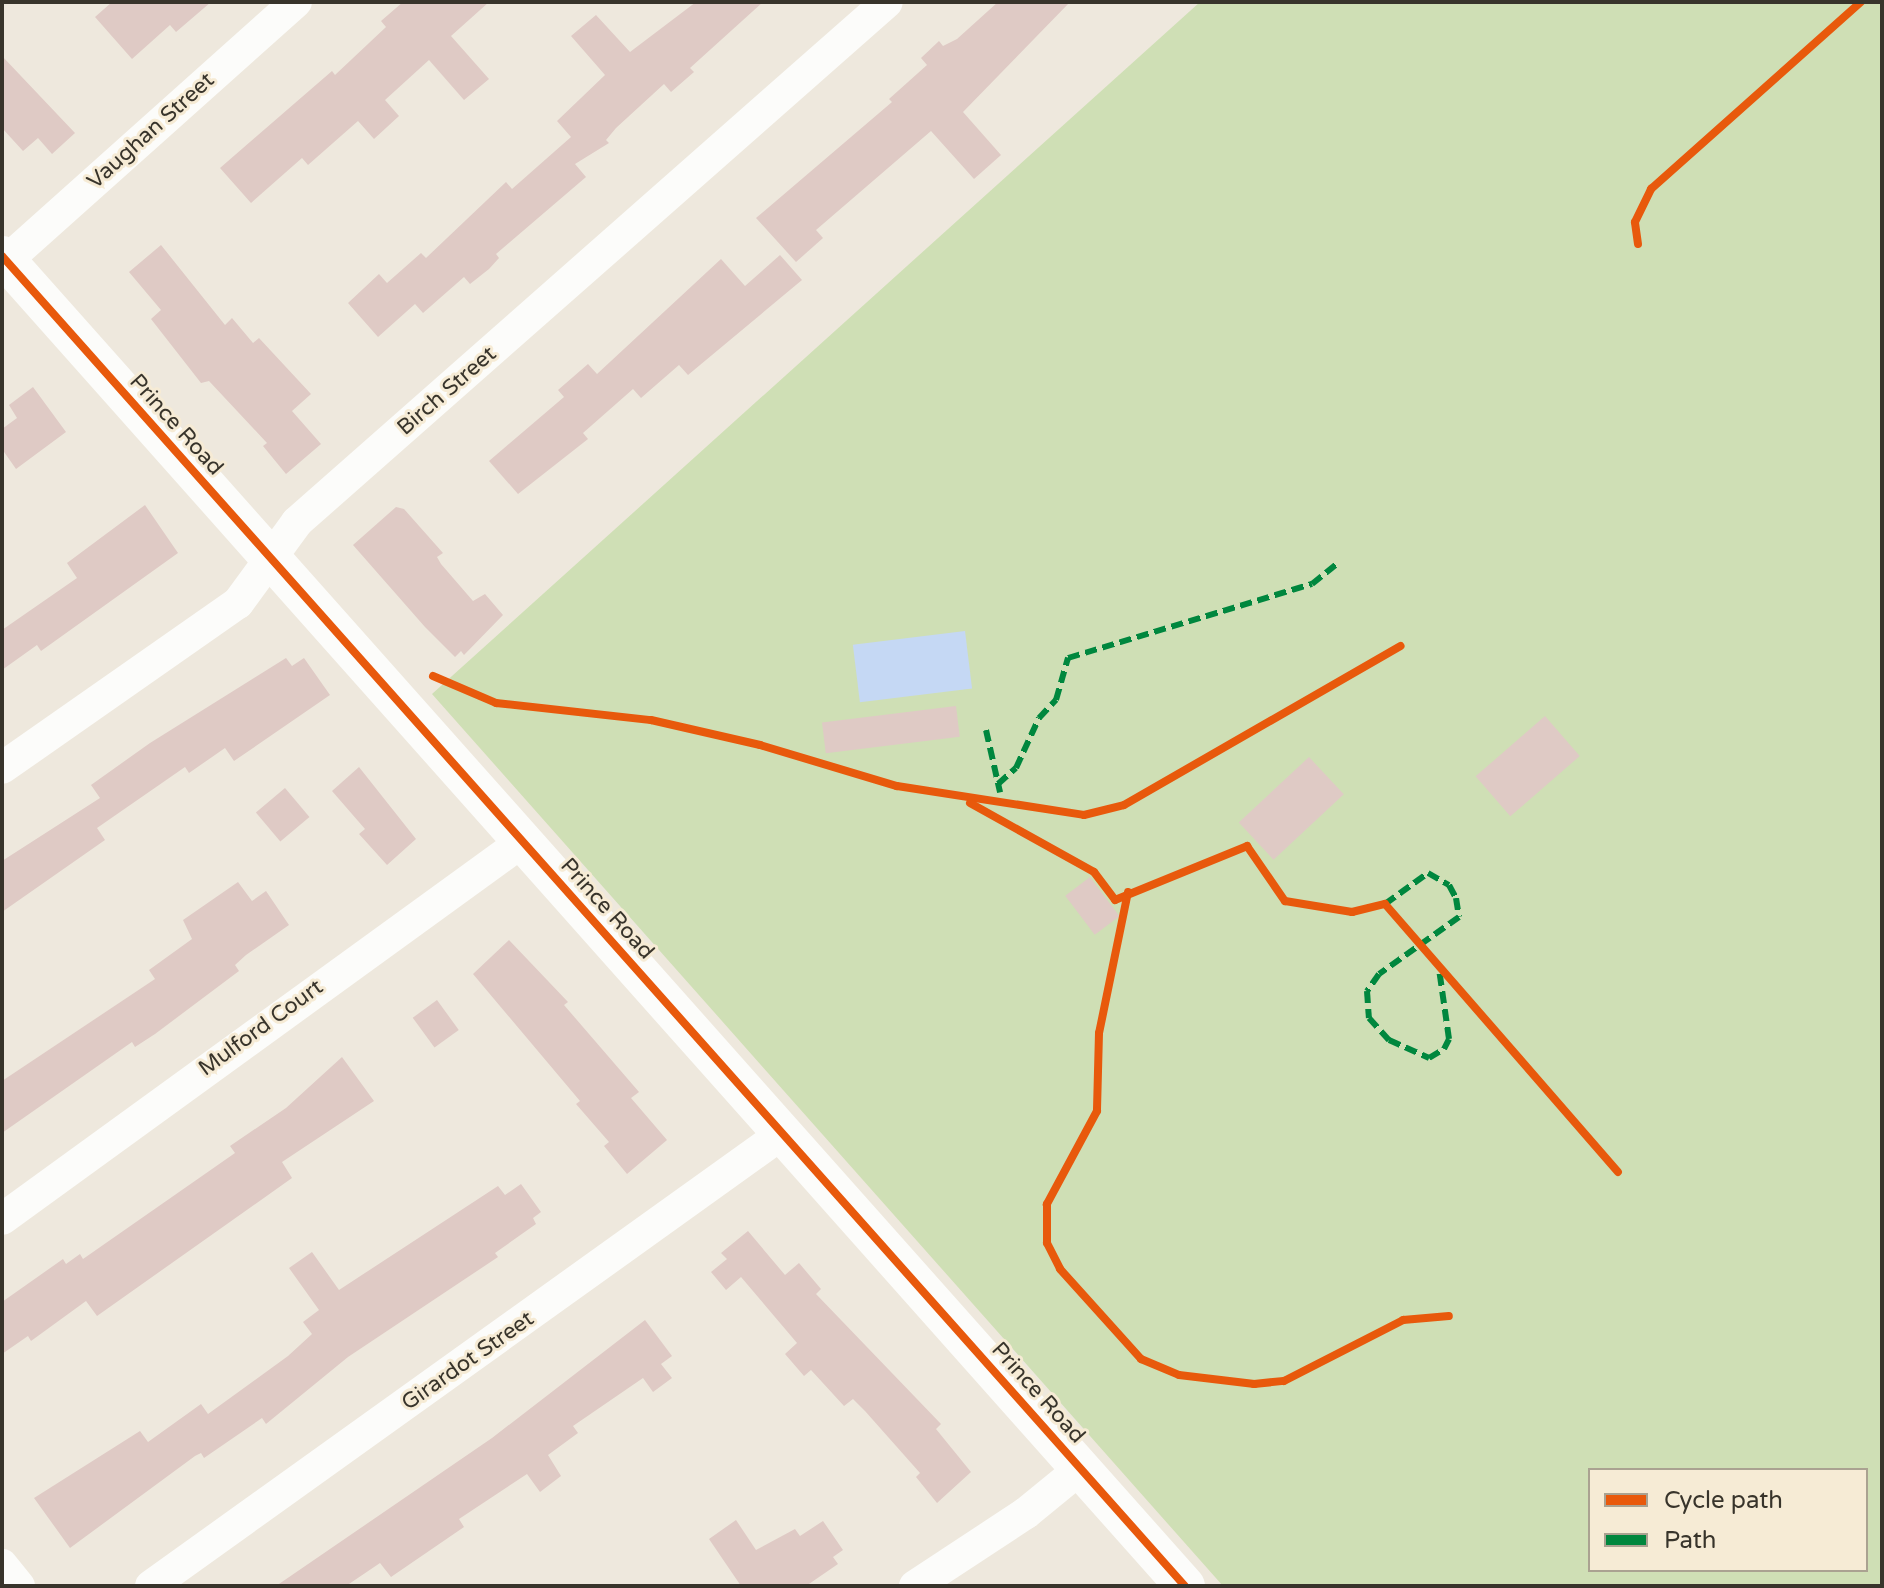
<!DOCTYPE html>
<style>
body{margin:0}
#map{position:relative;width:1884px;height:1588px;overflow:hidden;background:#eee8dd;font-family:"Varela Round",sans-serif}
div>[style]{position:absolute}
.green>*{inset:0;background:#cfdfb5}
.water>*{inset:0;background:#c5d8f4;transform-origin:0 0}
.building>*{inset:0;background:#dfcac5;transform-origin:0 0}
.minor>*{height:32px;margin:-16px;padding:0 16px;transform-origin:16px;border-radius:16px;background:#fcfcfa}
.tertiary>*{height:40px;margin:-20px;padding:0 20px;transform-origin:20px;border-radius:20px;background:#fcfcfa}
.quiet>*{height:6px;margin-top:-3px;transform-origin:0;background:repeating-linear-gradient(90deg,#00873e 0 12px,transparent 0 18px)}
.cycleway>*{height:8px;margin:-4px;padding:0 4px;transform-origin:4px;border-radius:4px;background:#e8590c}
span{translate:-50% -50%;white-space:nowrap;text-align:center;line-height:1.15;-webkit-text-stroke:6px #f6ebd5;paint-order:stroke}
.street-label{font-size:22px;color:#38342b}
.frame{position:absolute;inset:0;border:4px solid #38342b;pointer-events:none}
.legend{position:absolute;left:1588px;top:1468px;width:280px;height:104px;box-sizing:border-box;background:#f6ebd5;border:2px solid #aaa291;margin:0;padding:10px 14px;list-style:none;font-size:24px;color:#38342b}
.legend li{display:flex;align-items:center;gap:16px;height:40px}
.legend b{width:40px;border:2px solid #aaa291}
</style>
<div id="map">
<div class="green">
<i style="clip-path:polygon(evenodd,1200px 2px,1882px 2px,1882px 1586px,1223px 1586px,432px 694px,1200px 2px,1590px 1470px,1866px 1470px,1866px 1570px,1590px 1570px,1590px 1470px)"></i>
</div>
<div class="water">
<i style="left:965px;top:631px;width:58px;height:113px;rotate:83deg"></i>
</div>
<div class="building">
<i style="clip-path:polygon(112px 2px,211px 2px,176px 32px,170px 25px,132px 59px,95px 17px)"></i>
<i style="clip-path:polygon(403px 2px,489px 2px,451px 36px,489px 79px,464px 100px,429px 60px,385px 100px,399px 116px,374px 139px,358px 121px,308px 165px,302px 158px,251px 203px,220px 168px,332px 71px,335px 75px,386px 27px,381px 21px)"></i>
<i style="clip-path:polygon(696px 2px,763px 2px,690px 68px,694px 72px,671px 92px,664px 84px,616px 128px,606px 140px,609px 143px,575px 164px,586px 177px,496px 254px,499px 258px,489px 269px,470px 284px,464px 277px,423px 313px,415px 304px,378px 337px,348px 303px,379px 274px,387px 283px,421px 253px,426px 258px,506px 182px,512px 189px,571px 137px,557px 121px,605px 75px,571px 36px,596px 15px,630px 52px)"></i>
<i style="clip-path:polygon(998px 2px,1070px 2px,963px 112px,1001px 155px,974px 179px,931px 131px,816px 230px,823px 238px,796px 262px,756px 218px,892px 102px,889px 99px,927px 65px,921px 58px,939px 41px,943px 46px,957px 39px)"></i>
<i style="clip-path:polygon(2px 56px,75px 133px,52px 154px,38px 138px,23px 151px,2px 128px)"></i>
<i style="clip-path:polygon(161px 245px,225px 325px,232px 318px,253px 343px,259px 338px,311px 394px,292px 411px,321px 444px,286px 474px,263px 446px,267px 443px,209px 381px,201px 383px,151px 319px,161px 310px,129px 272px)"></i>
<i style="clip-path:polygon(780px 255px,802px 280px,688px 375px,679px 365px,641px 398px,633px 389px,583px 433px,588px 439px,518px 494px,489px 461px,564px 397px,558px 390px,588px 364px,597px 374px,721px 259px,745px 286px)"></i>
<i style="clip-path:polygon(33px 387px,66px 432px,16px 469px,2px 449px,2px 429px,17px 418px,9px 405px)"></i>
<i style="clip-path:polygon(145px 505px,178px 553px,41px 651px,37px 645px,2px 670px,2px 630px,77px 578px,67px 563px)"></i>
<i style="clip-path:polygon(396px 507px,404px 509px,443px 553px,437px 557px,441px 564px,473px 601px,485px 594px,503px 615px,464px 655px,461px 651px,455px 657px,425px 627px,353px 545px)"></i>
<i style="clip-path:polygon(286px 658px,292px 666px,304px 658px,330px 695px,234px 761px,225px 748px,189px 773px,185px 767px,97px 828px,105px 840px,2px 912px,2px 861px,100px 798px,91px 785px,150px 743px)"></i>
<i style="left:956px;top:706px;width:31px;height:135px;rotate:83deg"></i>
<i style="left:1545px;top:716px;width:53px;height:92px;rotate:49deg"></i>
<i style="left:1309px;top:757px;width:51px;height:96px;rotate:47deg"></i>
<i style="clip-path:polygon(359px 767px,416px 839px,387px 865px,359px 834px,365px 829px,332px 791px)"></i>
<i style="left:285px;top:788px;width:38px;height:38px;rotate:50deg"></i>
<i style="left:1090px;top:877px;width:49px;height:31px;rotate:53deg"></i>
<i style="clip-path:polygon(238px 882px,252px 901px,266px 891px,289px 925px,246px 955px,235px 965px,239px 971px,155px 1034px,135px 1047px,132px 1042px,2px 1133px,2px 1081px,155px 979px,149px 970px,192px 939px,183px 920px)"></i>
<i style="clip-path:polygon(509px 940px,568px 1002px,564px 1005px,639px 1092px,631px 1098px,667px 1140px,627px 1174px,604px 1146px,609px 1142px,576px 1104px,580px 1101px,473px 974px)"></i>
<i style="left:437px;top:1000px;width:37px;height:30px;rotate:54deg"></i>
<i style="clip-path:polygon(342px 1057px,374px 1101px,282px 1162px,292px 1178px,97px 1316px,86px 1301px,31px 1341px,28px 1336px,2px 1354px,2px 1302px,63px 1259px,66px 1264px,80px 1254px,83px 1259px,235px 1153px,230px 1146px,286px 1108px)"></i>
<i style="clip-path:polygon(521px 1184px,541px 1212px,533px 1218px,536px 1224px,495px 1253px,498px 1257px,348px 1357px,266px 1424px,262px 1418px,204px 1458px,201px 1453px,195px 1456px,70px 1548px,34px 1498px,140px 1431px,148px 1442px,201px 1404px,208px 1414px,288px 1356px,312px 1334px,303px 1322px,319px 1310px,289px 1268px,312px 1252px,339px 1290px,498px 1186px,505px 1195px)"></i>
<i style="clip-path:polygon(748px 1231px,785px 1275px,799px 1263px,821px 1289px,816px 1294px,941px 1424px,936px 1429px,971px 1472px,937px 1503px,916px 1477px,920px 1473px,865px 1411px,853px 1399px,844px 1406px,811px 1370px,804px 1376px,785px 1354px,797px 1343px,741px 1277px,726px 1290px,711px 1272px,727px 1259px,721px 1253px)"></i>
<i style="clip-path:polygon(645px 1320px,672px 1356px,661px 1364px,672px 1378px,653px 1392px,643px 1378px,573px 1426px,578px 1433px,548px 1455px,561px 1476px,540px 1492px,527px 1474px,459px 1519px,464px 1527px,391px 1577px,380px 1563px,346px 1586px,276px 1586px,492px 1438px)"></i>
<i style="clip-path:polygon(736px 1520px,756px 1550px,795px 1529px,800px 1536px,823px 1521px,843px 1550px,833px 1557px,838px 1564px,806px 1586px,741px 1586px,709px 1539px)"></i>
</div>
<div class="minor">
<i style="left:6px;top:261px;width:389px;rotate:-41.8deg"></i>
<i style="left:2px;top:768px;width:288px;rotate:-35deg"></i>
<i style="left:238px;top:603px;width:100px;rotate:-53.9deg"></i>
<i style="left:297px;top:522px;width:786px;rotate:-41.39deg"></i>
<i style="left:2px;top:1219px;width:644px;rotate:-35.96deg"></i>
<i style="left:2px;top:1565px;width:27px;rotate:51deg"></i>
<i style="left:151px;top:1586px;width:778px;rotate:-35.63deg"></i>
<i style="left:915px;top:1586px;width:133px;rotate:-33.3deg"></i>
<i style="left:1026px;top:1513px;width:71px;rotate:-39.3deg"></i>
</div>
<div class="tertiary">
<i style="left:2px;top:256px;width:1780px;rotate:48.35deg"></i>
</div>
<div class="quiet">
<i style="left:986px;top:730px;width:64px;rotate:77.3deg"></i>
<i style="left:998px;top:784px;width:24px;rotate:-42deg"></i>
<i style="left:1016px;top:768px;width:55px;rotate:-65.3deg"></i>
<i style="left:1039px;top:718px;width:25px;rotate:-47deg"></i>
<i style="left:1056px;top:700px;width:44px;rotate:-74.1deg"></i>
<i style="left:1068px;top:658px;width:255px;rotate:-16.9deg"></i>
<i style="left:1312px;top:584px;width:32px;rotate:-39deg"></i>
<i style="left:1385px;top:904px;width:53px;rotate:-35.8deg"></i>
<i style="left:1428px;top:873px;width:24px;rotate:30deg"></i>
<i style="left:1449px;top:885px;width:15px;rotate:62deg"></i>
<i style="left:1456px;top:898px;width:19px;rotate:81deg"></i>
<i style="left:1459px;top:917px;width:98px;rotate:144.5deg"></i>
<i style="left:1379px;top:974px;width:21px;rotate:125deg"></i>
<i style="left:1367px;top:991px;width:27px;rotate:86deg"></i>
<i style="left:1369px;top:1018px;width:30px;rotate:48deg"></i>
<i style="left:1389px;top:1040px;width:44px;rotate:24.2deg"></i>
<i style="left:1429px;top:1058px;width:17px;rotate:-31deg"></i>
<i style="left:1444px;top:1049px;width:11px;rotate:-63deg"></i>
<i style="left:1449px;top:1039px;width:71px;rotate:-98.1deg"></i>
</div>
<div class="cycleway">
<i style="left:1638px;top:244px;width:22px;rotate:-98deg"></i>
<i style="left:1635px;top:222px;width:37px;rotate:-64deg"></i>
<i style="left:1651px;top:189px;width:281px;rotate:-41.7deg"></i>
<i style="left:2px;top:256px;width:1780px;rotate:48.35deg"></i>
<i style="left:433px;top:676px;width:69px;rotate:23.2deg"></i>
<i style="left:496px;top:703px;width:156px;rotate:6.3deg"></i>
<i style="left:651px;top:720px;width:112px;rotate:12.9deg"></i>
<i style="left:760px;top:745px;width:143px;rotate:16.7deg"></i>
<i style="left:897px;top:786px;width:189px;rotate:8.8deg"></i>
<i style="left:1084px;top:815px;width:41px;rotate:-14deg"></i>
<i style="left:1124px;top:805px;width:319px;rotate:-29.9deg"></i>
<i style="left:970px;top:803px;width:142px;rotate:29.1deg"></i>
<i style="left:1094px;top:872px;width:35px;rotate:53deg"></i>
<i style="left:1115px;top:900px;width:143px;rotate:-22.2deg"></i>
<i style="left:1247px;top:846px;width:67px;rotate:55.4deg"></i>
<i style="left:1285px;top:901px;width:68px;rotate:9.3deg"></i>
<i style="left:1352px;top:912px;width:34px;rotate:-14deg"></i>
<i style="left:1385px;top:904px;width:355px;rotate:49deg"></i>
<i style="left:1128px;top:892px;width:144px;rotate:101.6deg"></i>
<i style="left:1099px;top:1033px;width:78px;rotate:91.5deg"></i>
<i style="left:1097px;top:1111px;width:106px;rotate:118.3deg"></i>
<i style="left:1047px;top:1204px;width:39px;rotate:90deg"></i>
<i style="left:1047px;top:1243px;width:29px;rotate:63deg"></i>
<i style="left:1060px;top:1269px;width:121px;rotate:48deg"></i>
<i style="left:1141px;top:1359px;width:41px;rotate:22.8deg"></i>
<i style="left:1179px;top:1375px;width:76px;rotate:6.8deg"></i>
<i style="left:1254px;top:1384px;width:30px;rotate:-6deg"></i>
<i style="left:1284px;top:1381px;width:134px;rotate:-27.1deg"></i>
<i style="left:1403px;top:1320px;width:46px;rotate:-5deg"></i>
</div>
<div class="street-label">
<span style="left:151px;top:131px;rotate:-42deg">Vaughan Street</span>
<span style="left:447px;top:391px;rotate:-41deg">Birch Street</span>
<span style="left:176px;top:425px;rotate:48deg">Prince Road</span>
<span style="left:607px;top:909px;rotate:48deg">Prince Road</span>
<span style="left:261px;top:1028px;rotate:-36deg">Mulford Court</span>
<span style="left:468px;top:1361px;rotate:-35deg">Girardot Street</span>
<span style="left:1038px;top:1393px;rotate:48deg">Prince Road</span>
</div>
<div class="frame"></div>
<ul class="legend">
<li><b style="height:10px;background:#e8590c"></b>Cycle path</li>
<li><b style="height:10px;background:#00873e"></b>Path</li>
</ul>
</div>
